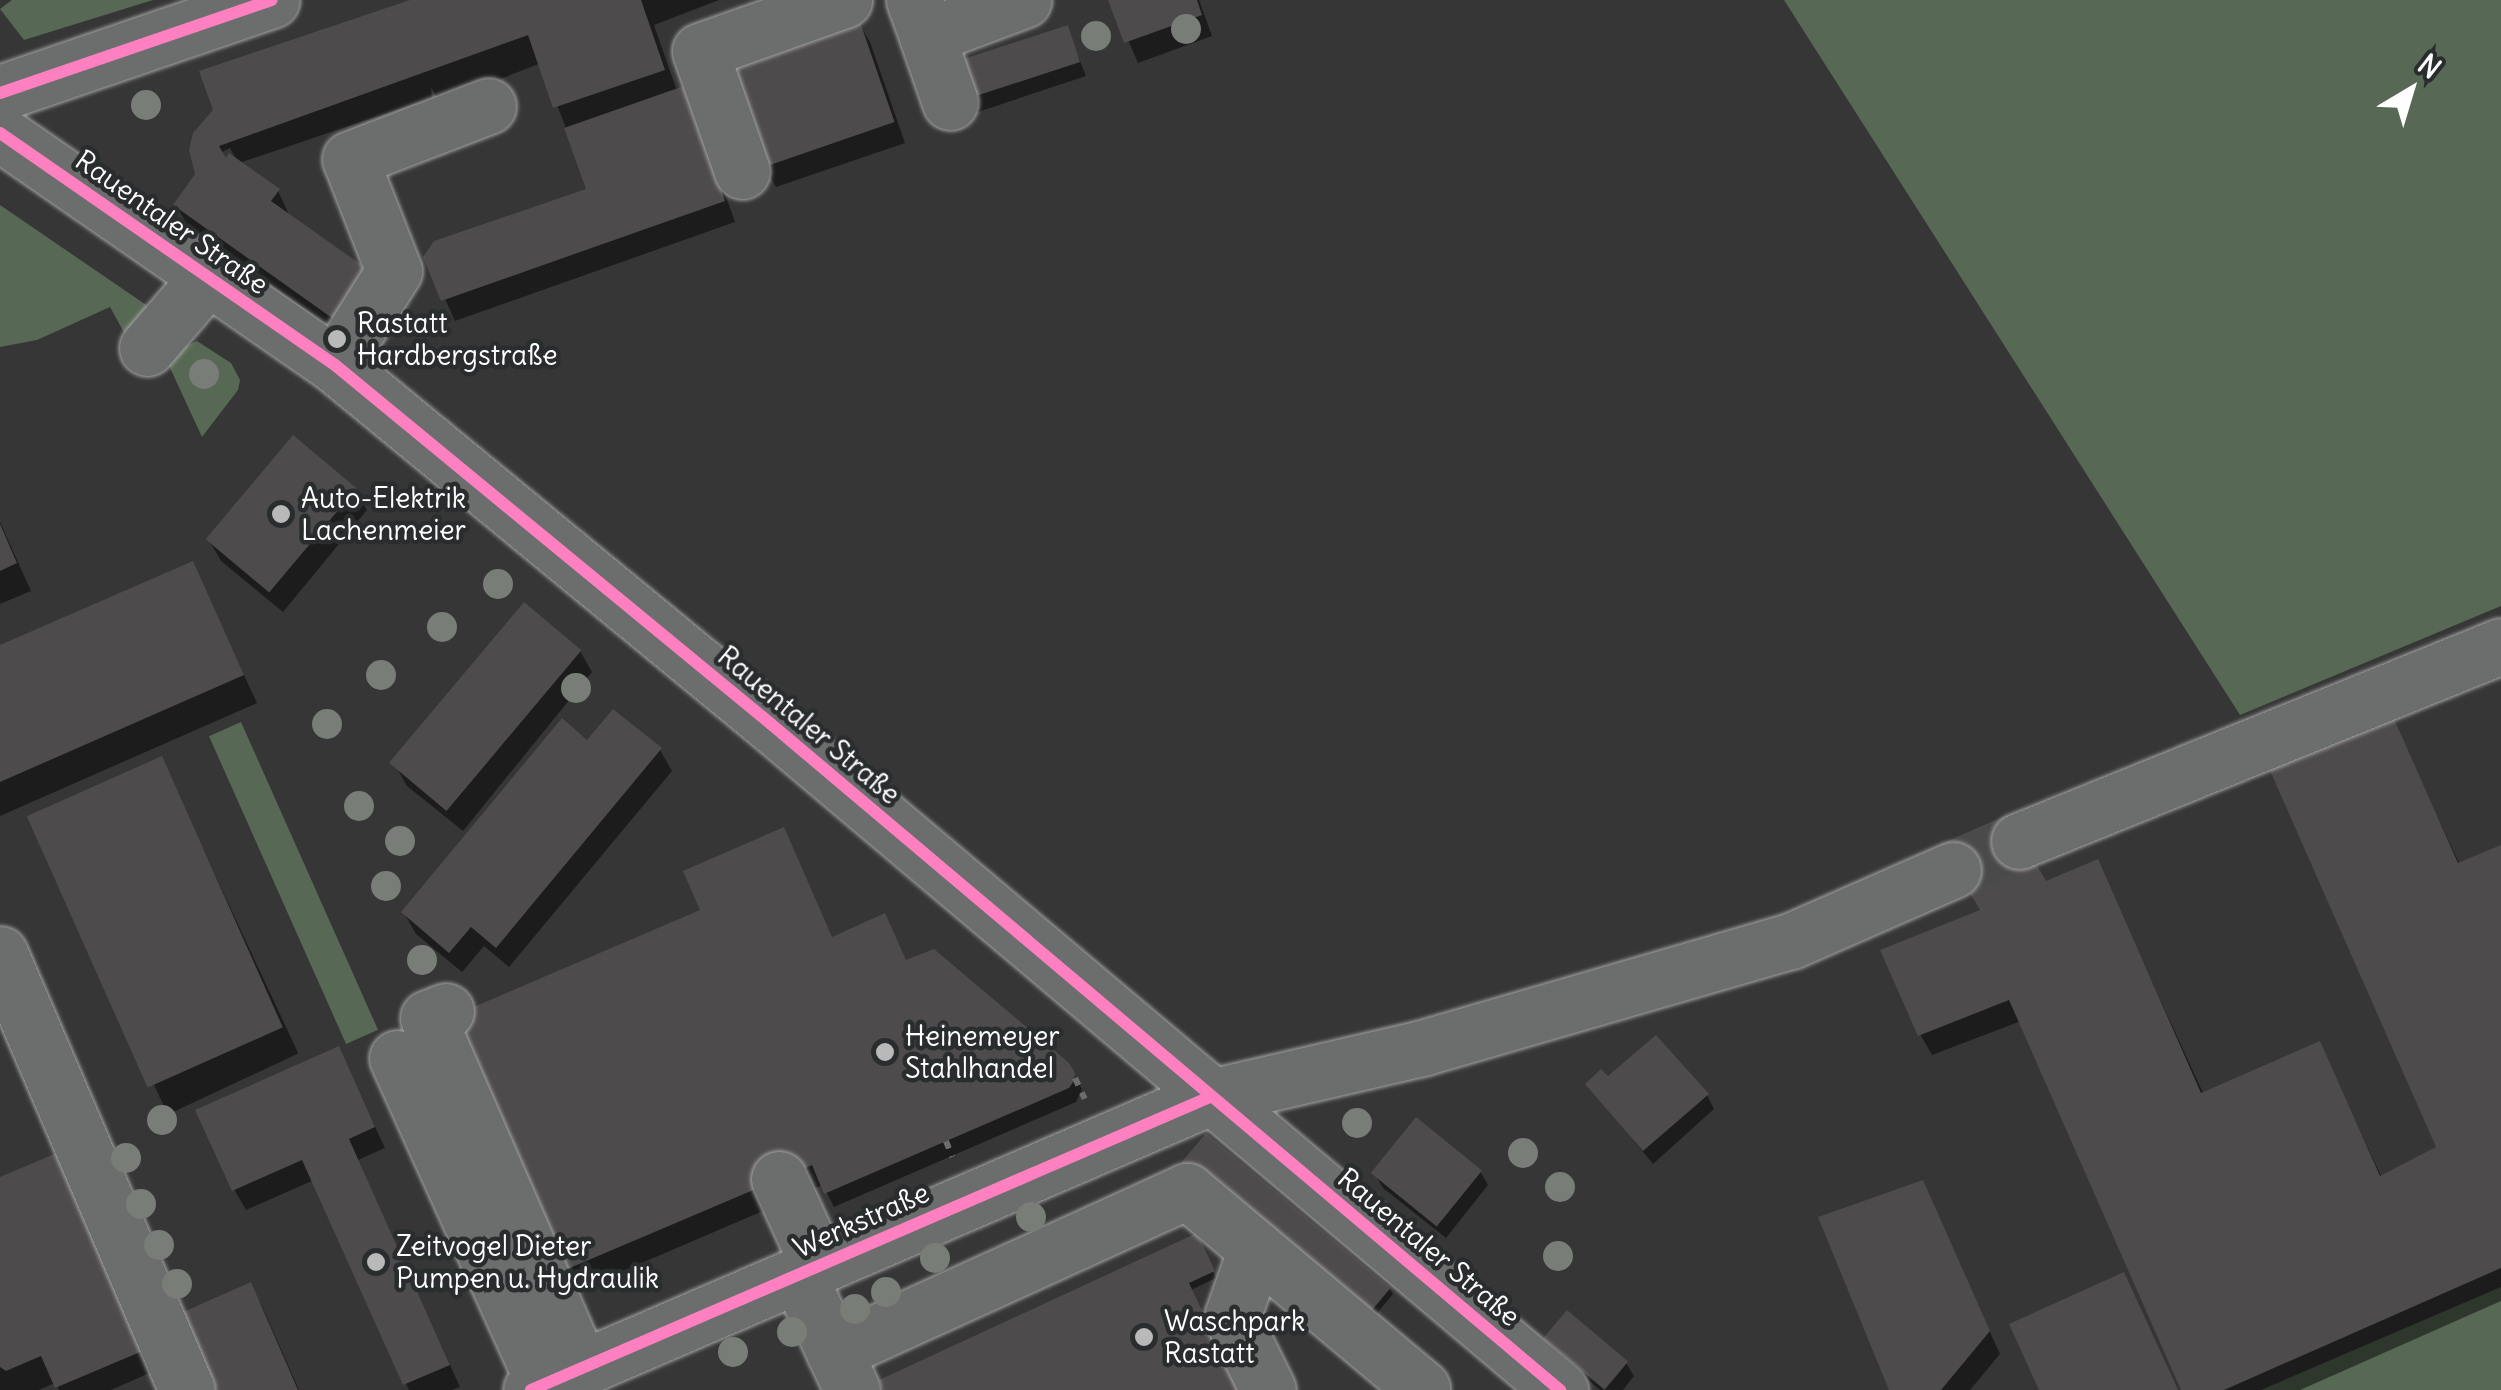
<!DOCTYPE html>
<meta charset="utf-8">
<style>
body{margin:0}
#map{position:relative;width:2501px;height:1390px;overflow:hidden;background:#363637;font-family:Delius,sans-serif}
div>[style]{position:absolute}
.green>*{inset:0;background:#576854;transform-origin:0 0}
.shadow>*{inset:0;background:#0007;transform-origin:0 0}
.building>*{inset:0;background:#4e4b4d;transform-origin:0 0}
.minor-tunnel>*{height:55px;margin-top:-27.5px;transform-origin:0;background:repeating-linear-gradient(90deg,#4a4a4b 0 55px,transparent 0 83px)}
.path>*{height:6px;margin-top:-3px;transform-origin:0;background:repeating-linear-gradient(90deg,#6c6c6d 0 8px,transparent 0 16px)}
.roads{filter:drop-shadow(0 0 2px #a5a5a5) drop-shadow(0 0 2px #a5a5a5)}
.minor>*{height:55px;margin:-27.5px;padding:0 27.5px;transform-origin:27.5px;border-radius:27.5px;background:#6c6d6d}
.cycleway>*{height:12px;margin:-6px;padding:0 6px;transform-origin:6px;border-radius:6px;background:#ff80c0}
.trees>*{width:30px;height:30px;margin:-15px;border-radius:50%;background:#787e77}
.dots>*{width:28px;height:28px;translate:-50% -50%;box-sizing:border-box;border:5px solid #2a2d2e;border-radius:50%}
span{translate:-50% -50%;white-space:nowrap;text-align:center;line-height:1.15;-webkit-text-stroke:9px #2a2d2e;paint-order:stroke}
.street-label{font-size:28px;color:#fff}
.poi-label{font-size:28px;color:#fff}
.left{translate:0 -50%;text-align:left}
.north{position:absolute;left:2361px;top:40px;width:100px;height:100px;-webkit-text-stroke:8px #2a2d2e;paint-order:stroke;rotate:38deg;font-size:28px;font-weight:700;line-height:40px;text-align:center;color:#fff}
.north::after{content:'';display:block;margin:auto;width:35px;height:45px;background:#fff;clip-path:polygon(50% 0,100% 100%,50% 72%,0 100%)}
</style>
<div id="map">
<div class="green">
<i style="clip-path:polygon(12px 0,153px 0,24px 40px,0 9px)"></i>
<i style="clip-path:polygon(1784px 0,2501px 0,2501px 606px,2240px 715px)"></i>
<i style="clip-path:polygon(0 205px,155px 311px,126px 336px,110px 307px,37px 340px,0 347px)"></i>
<i style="clip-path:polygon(197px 341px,231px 363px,240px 380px,238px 390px,202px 437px,165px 357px)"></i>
<i style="left:241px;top:722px;width:337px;height:35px;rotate:66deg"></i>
<i style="clip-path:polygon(2501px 1287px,2501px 1390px,2261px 1390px)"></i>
</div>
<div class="shadow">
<i style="clip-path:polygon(evenodd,417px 0,719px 0,654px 25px,677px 91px,695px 110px,735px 222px,455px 321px,426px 257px,590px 191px,541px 63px,440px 103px,431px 87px,432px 98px,239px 163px,278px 191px,347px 339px,188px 226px,176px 205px,198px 174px,192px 142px,417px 0,230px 148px,238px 163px,226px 162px,220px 153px,230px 148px)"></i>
<i style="clip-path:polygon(1111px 0,1199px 0,1212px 36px,1138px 63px)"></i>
<i style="clip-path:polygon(858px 22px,870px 42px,905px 143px,776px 187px,764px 166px)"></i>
<i style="clip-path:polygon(1067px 28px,1086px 76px,975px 113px,968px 100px)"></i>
<i style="clip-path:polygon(355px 490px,367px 510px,283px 612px,221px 561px,209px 540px)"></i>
<i style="clip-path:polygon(0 522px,31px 591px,0 604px)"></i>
<i style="clip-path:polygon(192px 564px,257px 703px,0 816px,0 648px)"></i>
<i style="clip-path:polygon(580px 651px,592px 672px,463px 831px,407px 786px,395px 765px)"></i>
<i style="clip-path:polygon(2390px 715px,2460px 865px,2501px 847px,2501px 1301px,2300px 1390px,2184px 1390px,2021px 1021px,1932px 1055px,1920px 1034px,1983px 911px,1996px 900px,2097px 862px,2204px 1095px,2319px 1044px,2382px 1178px,2439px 1148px)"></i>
<i style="clip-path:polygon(587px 743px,660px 750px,672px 771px,509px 967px,484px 946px,462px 972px,416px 934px,404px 913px)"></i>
<i style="left:161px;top:759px;width:325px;height:144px;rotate:65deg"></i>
<i style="clip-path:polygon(833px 939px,906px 963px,1070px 1068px,1082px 1089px,1076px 1102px,834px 1207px,823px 1185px,572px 1293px,560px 1272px)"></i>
<i style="clip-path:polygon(338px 1049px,385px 1148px,358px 1160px,460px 1387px,452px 1390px,409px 1390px,314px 1180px,246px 1210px,234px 1189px)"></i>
<i style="clip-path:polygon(1608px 1080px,1707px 1095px,1714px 1109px,1653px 1164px,1588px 1085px)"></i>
<i style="clip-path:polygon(1188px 1170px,1389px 1288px,1393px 1294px,1370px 1322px)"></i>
<i style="clip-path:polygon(1480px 1171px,1488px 1185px,1446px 1238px,1383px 1188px,1375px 1174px)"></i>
<i style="clip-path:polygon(0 1180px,161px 1368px,111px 1390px,59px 1390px,55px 1383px,39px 1390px,0 1390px)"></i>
<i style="clip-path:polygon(1922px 1183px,2000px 1354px,1970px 1390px,1892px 1390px)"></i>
<i style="clip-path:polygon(1200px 1242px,1216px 1278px,1191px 1290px,1237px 1390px,886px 1390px)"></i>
<i style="clip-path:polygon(250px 1286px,262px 1306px,299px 1390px,218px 1390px)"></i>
<i style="clip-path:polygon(1546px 1338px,1626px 1363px,1634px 1376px,1623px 1390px,1600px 1390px,1554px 1352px)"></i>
</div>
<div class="building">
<i style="clip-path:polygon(410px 0,641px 0,665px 70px,553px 108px,528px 35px,219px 146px,226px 158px,229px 153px,280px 189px,271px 201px,370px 271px,335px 320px,173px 205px,195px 174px,189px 150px,193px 133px,213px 110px,199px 71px)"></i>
<i style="clip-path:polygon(1108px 0,1197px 0,1202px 15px,1124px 43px)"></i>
<i style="left:859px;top:19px;width:109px;height:141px;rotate:71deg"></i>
<i style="left:1068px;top:25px;width:39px;height:122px;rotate:72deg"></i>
<i style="clip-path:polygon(684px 86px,725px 201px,441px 301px,423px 257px,434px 241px,586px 189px,564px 128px)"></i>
<i style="left:293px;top:435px;width:83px;height:136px;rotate:40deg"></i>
<i style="clip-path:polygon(0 524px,17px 563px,0 571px)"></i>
<i style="clip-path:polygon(193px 561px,244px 675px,0 782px,0 645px)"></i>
<i style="left:524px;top:602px;width:75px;height:210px;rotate:40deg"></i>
<i style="clip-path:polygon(613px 709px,662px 748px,496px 948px,471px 927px,449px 953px,401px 912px,562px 718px,587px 740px)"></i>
<i style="clip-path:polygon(2391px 712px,2458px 863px,2501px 845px,2501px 1268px,2224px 1390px,2181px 1390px,2009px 1000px,1918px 1036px,1880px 950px,1980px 910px,1941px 844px,2007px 815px,2046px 881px,2098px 859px,2201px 1093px,2320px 1041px,2380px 1176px,2436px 1147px,2268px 766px)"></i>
<i style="left:162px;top:756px;width:297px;height:148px;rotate:66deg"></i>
<i style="clip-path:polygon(784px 827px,832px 937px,885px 913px,906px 960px,934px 949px,1069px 1063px,1075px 1073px,1074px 1081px,1069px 1088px,824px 1194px,812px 1165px,558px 1273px,448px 1018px,700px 910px,683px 871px)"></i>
<i style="clip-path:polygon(1656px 1035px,1709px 1094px,1643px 1151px,1585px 1084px,1601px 1069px,1608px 1076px)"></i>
<i style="clip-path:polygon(339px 1046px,375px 1127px,349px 1139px,450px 1365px,403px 1385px,302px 1160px,232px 1191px,195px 1110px)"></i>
<i style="left:1416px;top:1117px;width:85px;height:72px;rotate:39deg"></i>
<i style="left:1206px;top:1133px;width:241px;height:39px;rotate:40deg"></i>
<i style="clip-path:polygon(66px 1149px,152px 1347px,55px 1388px,41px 1356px,6px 1371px,0 1367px,0 1177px)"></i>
<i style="clip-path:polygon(1923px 1180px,1990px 1331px,1941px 1390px,1889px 1390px,1818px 1217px)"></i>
<i style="clip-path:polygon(1197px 1233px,1215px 1271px,1189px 1283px,1239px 1390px,883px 1390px,879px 1380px)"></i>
<i style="clip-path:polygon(2124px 1272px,2178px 1390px,2039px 1390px,2009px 1324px)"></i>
<i style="clip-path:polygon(251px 1282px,298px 1390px,215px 1390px,181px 1313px)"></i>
<i style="left:1567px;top:1310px;width:80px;height:37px;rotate:40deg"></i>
</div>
<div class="minor-tunnel">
<i style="left:1953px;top:870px;width:72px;rotate:-23.7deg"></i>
</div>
<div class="path">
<i style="left:1075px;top:1078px;width:23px;rotate:65deg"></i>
<i style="left:946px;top:1141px;width:17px;rotate:69deg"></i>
</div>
<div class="roads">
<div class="minor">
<i style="left:914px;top:0;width:38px;rotate:70deg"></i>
<i style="left:927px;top:36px;width:103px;rotate:-20.4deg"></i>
<i style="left:927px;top:36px;width:70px;rotate:70.8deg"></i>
<i style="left:0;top:93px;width:287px;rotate:-18.9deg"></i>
<i style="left:0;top:133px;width:407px;rotate:34.7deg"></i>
<i style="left:335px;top:365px;width:565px;rotate:39.47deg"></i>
<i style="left:771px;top:724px;width:1033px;rotate:40.17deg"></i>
<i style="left:742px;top:171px;width:127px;rotate:-109.3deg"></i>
<i style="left:700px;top:51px;width:153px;rotate:-19.5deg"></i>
<i style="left:147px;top:348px;width:94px;rotate:-49.3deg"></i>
<i style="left:335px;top:365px;width:111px;rotate:-57.9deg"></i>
<i style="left:394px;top:271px;width:120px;rotate:-111.4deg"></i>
<i style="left:350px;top:159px;width:148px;rotate:-21deg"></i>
<i style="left:2019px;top:841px;width:520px;rotate:-22.03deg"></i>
<i style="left:0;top:954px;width:474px;rotate:66.8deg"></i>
<i style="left:446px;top:1011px;width:19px;rotate:159deg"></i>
<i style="left:428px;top:1018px;width:383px;rotate:66.4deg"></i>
<i style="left:397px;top:1058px;width:358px;rotate:65.7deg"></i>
<i style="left:779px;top:1179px;width:96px;rotate:65.3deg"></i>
<i style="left:1256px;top:1249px;width:72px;rotate:109.4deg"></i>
<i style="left:1232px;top:1317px;width:81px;rotate:63.7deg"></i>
<i style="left:798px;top:1274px;width:128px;rotate:65deg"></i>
<i style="left:834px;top:1352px;width:388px;rotate:-24.5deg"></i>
<i style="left:1187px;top:1191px;width:307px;rotate:40deg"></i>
<i style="left:531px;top:1390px;width:740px;rotate:-23.34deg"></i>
<i style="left:1210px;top:1097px;width:218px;rotate:-13deg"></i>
<i style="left:1422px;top:1048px;width:384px;rotate:-16.2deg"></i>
<i style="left:1791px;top:941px;width:177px;rotate:-23.7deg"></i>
</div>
</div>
<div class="cycleway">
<i style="left:0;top:93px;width:287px;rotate:-18.9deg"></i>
<i style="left:0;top:133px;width:407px;rotate:34.7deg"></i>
<i style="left:335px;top:365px;width:565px;rotate:39.47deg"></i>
<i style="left:771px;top:724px;width:1033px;rotate:40.17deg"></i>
<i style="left:531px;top:1390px;width:740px;rotate:-23.34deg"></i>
</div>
<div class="trees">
<i style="left:1186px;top:29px"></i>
<i style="left:1096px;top:36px"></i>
<i style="left:146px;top:105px"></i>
<i style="left:204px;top:374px"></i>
<i style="left:498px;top:584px"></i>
<i style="left:442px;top:627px"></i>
<i style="left:381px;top:675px"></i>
<i style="left:576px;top:688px"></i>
<i style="left:327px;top:724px"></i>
<i style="left:359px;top:806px"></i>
<i style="left:400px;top:841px"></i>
<i style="left:386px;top:886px"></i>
<i style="left:422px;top:960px"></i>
<i style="left:162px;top:1120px"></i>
<i style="left:1357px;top:1123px"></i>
<i style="left:1523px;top:1153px"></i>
<i style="left:126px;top:1158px"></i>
<i style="left:1560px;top:1187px"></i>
<i style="left:141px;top:1204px"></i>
<i style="left:1031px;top:1217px"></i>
<i style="left:159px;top:1245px"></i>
<i style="left:1558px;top:1256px"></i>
<i style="left:935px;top:1258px"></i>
<i style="left:177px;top:1284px"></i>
<i style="left:886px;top:1292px"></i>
<i style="left:855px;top:1309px"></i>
<i style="left:792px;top:1332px"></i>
<i style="left:733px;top:1352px"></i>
</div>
<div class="dots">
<i style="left:337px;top:339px;background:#b9b9b9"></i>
<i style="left:281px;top:514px;background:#b9b9b9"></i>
<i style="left:885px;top:1052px;background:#b9b9b9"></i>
<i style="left:376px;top:1262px;background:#b9b9b9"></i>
<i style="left:1144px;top:1337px;background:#b9b9b9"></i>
</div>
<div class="street-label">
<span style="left:172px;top:222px;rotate:35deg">Rauentaler Straße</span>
<span style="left:809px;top:725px;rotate:40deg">Rauentaler Straße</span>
<span style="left:861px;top:1220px;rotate:-24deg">Werkstraße</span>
<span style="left:1429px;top:1247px;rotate:40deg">Rauentaler Straße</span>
</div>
<div class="poi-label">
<span class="left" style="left:357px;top:339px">Rastatt<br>Hardbergstraße</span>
<span class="left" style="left:301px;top:514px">Auto-Elektrik<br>Lachenmeier</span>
<span class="left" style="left:905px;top:1052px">Heinemeyer<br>Stahlhandel</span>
<span class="left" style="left:396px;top:1262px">Zeitvogel Dieter<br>Pumpen u. Hydraulik</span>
<span class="left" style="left:1164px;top:1337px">Waschpark<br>Rastatt</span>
</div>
<div class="north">N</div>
</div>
